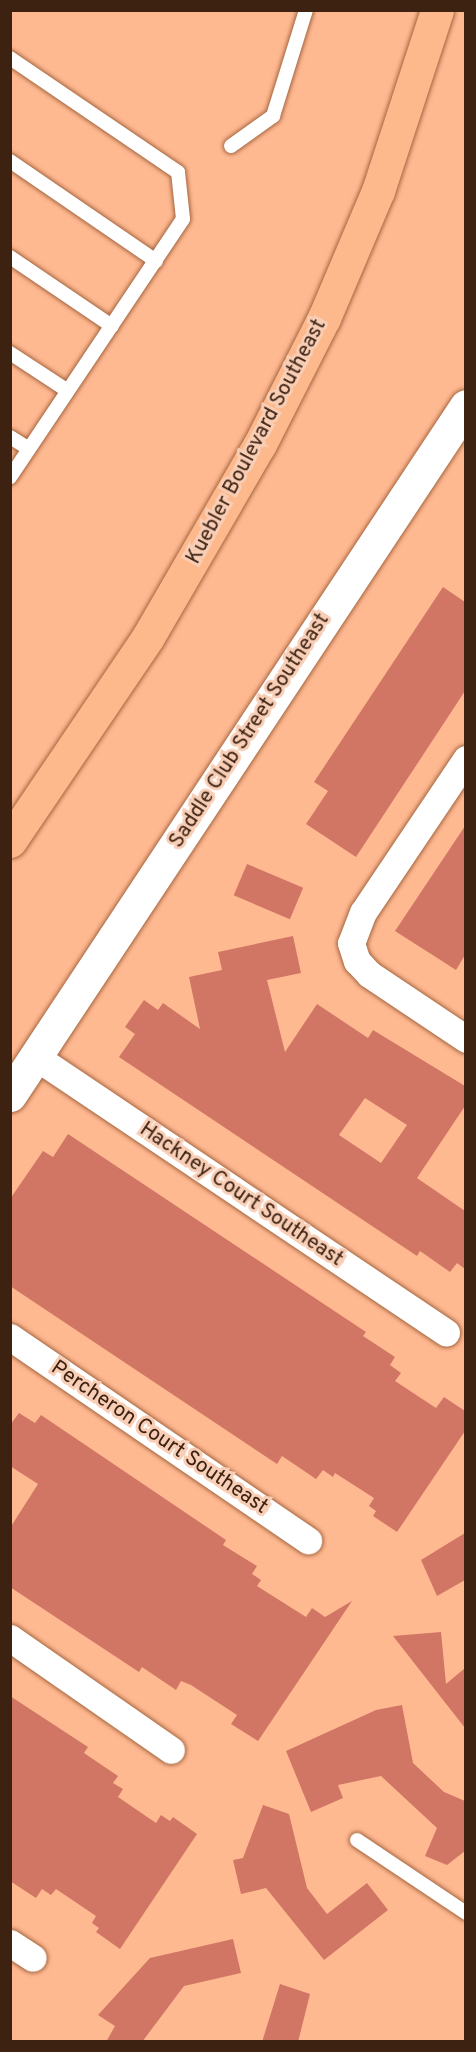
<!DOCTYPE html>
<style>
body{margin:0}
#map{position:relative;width:476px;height:2052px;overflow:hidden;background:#ffb991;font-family:Overpass,sans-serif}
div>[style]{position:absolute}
.building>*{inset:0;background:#d17565;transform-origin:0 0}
.roads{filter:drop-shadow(0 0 2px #a56640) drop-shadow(0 0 2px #a56640)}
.service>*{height:14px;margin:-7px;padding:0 7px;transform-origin:7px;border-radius:7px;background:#fff}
.minor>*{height:27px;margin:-13.5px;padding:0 13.5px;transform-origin:13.5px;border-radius:13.5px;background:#fff}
.tertiary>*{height:33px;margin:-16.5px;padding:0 16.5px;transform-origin:16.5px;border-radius:16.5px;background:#fff}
.primary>*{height:33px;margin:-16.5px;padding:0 16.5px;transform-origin:16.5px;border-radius:16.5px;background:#fdb98c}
span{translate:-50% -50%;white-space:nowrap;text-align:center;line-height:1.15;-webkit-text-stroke:6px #f8ceb6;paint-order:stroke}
.street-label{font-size:21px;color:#3d2212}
.frame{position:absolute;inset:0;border:12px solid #3d2212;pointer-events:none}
</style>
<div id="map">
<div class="building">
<i style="clip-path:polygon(443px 587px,465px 602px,465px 691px,356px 857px,306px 824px,328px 791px,314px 782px)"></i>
<i style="clip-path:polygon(465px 826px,465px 955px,456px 970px,395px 931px)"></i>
<i style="left:247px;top:864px;width:61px;height:34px;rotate:23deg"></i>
<i style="clip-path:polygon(evenodd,293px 936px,301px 973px,267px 980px,285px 1052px,317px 1004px,368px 1038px,373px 1030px,465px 1086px,465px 1106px,417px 1178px,465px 1211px,465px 1269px,457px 1263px,450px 1272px,420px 1251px,417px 1256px,119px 1057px,135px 1034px,125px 1027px,144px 1000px,158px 1010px,163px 1003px,200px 1029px,189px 977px,222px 970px,218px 952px,293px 936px,365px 1098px,407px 1125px,381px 1163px,339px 1135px,365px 1098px)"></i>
<i style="clip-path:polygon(68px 1134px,366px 1332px,363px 1336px,395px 1357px,390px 1365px,401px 1373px,395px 1381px,436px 1408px,444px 1397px,465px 1411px,465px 1431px,397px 1532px,373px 1516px,376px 1511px,369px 1506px,374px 1498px,335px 1473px,333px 1477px,323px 1470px,316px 1479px,282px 1456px,277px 1464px,10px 1286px,10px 1199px,43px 1151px,53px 1157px)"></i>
<i style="clip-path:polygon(19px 1413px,35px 1423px,41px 1415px,226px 1540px,223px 1545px,257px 1566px,252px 1574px,261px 1580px,257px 1586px,306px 1617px,312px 1608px,325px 1617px,352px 1601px,258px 1741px,231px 1724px,237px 1715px,191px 1685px,181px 1681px,176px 1690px,142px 1667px,139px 1672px,10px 1587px,10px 1528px,38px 1484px,10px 1466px,10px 1425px)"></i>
<i style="clip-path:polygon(465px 1533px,465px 1580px,437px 1596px,421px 1560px)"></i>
<i style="clip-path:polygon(441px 1632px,446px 1684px,465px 1668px,465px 1728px,393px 1636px)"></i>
<i style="clip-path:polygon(10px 1696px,88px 1747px,84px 1753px,118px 1776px,113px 1783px,123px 1789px,118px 1797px,156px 1823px,161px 1815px,170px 1821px,173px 1817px,197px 1834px,120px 1949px,96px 1932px,99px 1928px,92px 1923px,96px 1916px,56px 1889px,51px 1895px,42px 1889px,36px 1898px,10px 1881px)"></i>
<i style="clip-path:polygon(402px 1705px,413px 1763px,444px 1792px,465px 1801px,465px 1851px,447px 1865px,425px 1856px,437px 1828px,381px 1776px,338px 1785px,343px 1798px,311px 1812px,286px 1751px,376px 1710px)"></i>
<i style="clip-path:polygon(263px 1805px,289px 1814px,307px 1888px,327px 1914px,367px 1883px,388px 1910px,324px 1960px,266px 1888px,241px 1894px,233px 1860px,243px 1858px)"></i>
<i style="clip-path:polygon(233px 1939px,241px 1973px,184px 1986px,142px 2042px,106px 2042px,115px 2026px,98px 2015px,150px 1958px)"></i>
<i style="clip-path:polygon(280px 1984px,310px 1994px,298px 2042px,262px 2042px)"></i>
</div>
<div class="roads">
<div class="service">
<i style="left:10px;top:58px;width:203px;rotate:34.2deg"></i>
<i style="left:178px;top:172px;width:47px;rotate:83.9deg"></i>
<i style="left:183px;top:219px;width:311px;rotate:123.8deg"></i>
<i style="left:231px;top:146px;width:52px;rotate:-35.5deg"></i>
<i style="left:273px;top:116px;width:111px;rotate:-72.7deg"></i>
<i style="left:10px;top:161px;width:177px;rotate:34.4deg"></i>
<i style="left:10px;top:257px;width:123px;rotate:34.1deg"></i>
<i style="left:10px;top:353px;width:69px;rotate:33.2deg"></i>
<i style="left:10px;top:437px;width:22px;rotate:32deg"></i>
<i style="left:357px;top:1840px;width:131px;rotate:33.8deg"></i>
</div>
<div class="minor">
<i style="left:466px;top:759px;width:184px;rotate:123.9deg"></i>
<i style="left:363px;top:912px;width:33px;rotate:111deg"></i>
<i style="left:351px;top:943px;width:19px;rotate:72deg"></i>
<i style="left:357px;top:961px;width:18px;rotate:47deg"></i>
<i style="left:369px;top:974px;width:117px;rotate:33.8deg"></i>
<i style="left:36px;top:1057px;width:494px;rotate:33.9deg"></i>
<i style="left:10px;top:1337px;width:361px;rotate:34.3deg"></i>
<i style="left:10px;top:1638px;width:196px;rotate:34.8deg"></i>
<i style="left:10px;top:1943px;width:27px;rotate:33deg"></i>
</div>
<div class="tertiary">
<i style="left:10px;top:1095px;width:826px;rotate:-56.5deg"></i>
</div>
<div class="primary">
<i style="left:10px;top:841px;width:246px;rotate:-55.9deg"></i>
<i style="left:148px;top:637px;width:223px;rotate:-59.9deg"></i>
<i style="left:260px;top:444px;width:141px;rotate:-63.1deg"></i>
<i style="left:324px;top:318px;width:138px;rotate:-67deg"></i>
<i style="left:378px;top:191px;width:190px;rotate:-71.9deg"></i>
</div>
</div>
<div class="street-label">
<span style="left:257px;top:442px;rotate:-62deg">Kuebler Boulevard Southeast</span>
<span style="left:250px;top:731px;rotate:-57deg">Saddle Club Street Southeast</span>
<span style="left:241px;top:1195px;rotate:34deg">Hackney Court Southeast</span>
<span style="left:159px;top:1438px;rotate:34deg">Percheron Court Southeast</span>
</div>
<div class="frame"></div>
</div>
